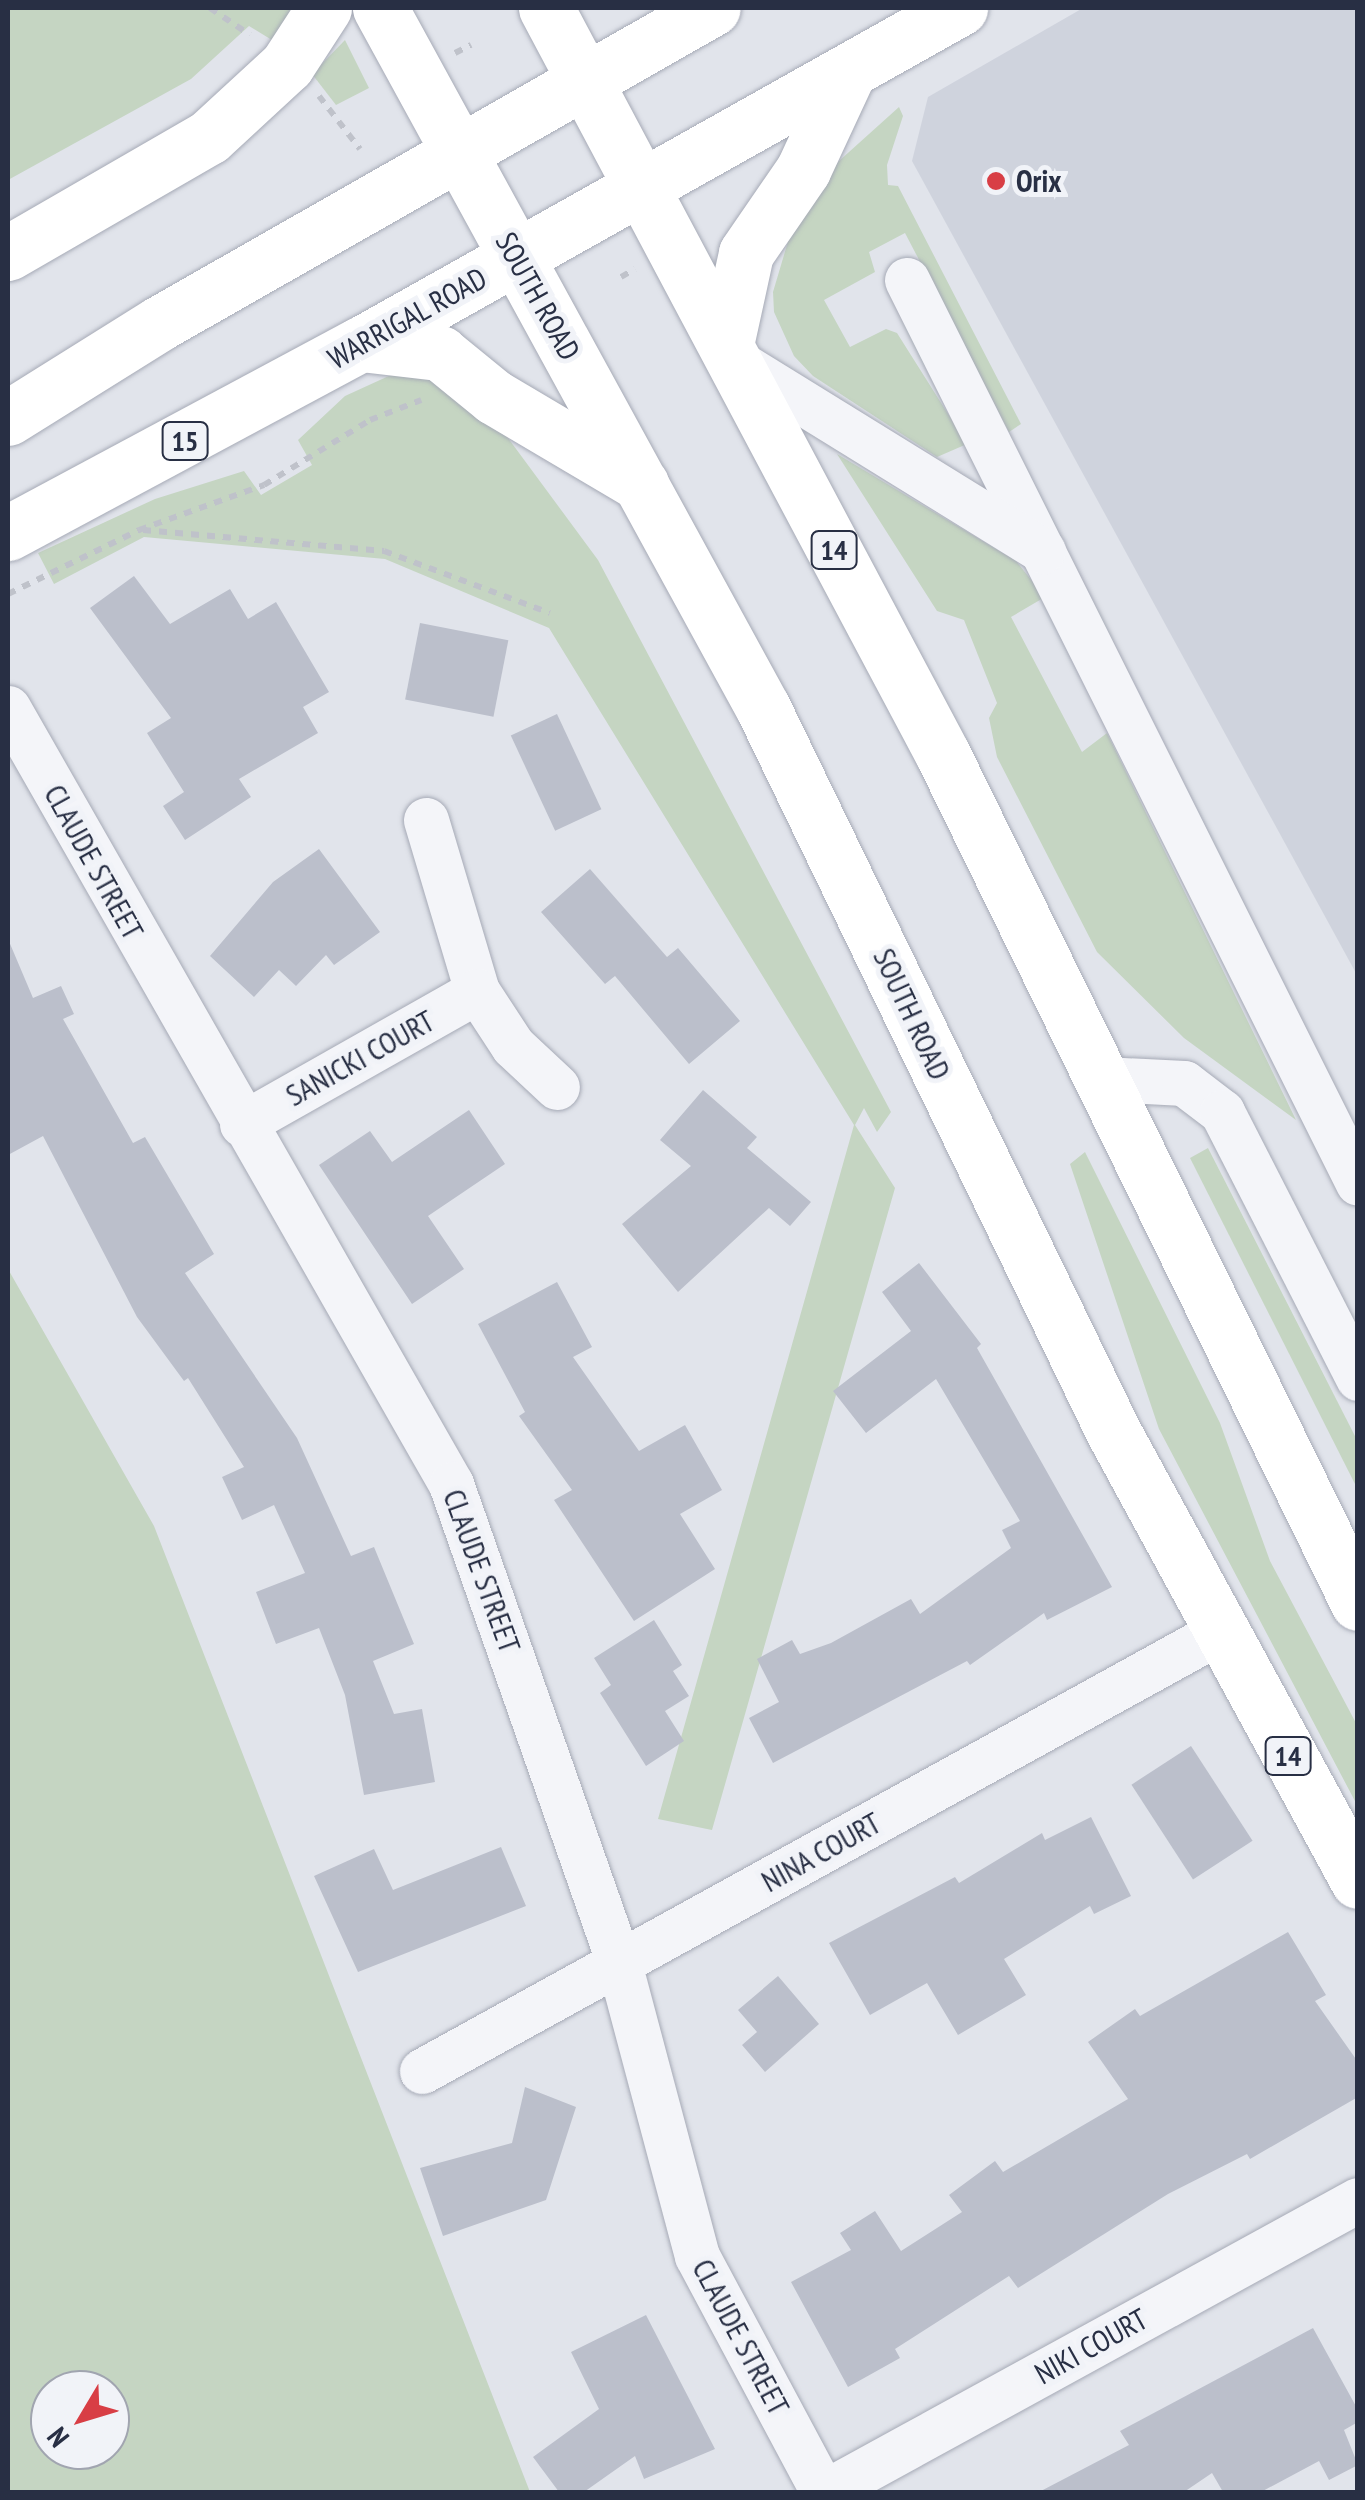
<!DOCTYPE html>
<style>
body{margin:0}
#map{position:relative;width:1365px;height:2500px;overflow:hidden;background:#e1e4eb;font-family:"PT Sans Narrow",sans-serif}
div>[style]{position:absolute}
.built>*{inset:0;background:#cfd3dd}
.green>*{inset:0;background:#c5d5c2}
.building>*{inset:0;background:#bbbfcb;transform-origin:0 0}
.path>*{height:6px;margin-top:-3px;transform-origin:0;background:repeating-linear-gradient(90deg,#bfc2ca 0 8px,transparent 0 16px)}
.roads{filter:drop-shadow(0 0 2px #a6aab6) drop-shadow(0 0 2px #a6aab6)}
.minor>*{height:45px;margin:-22.5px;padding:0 22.5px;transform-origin:22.5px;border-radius:22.5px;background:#f4f5f9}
.highway>*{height:55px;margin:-27.5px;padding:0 27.5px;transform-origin:27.5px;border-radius:27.5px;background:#fff}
.dots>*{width:28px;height:28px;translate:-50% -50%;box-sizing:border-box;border:5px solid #f1f3f8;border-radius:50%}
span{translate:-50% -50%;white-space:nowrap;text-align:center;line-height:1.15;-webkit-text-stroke:10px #f1f3f8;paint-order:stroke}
.shield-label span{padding:2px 8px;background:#f1f3f8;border:2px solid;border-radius:8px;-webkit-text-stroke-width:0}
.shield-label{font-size:28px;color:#282f44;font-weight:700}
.poi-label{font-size:30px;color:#282f44;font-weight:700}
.left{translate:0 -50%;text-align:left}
.street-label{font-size:30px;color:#282f44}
.frame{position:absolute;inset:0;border:10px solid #282f44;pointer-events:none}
.north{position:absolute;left:30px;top:2370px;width:100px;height:100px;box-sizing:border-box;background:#f1f3f8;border:2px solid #a1a5b0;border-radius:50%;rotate:232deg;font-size:28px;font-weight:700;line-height:40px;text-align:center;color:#282f44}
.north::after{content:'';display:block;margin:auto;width:35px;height:45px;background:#d83e45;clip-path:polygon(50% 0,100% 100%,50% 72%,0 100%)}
</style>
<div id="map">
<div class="built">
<i style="clip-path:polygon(1083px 8px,1357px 8px,1357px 975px,912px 161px,928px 97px)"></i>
</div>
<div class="green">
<i style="clip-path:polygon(8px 8px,298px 8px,280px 45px,249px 26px,191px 79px,8px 180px)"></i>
<i style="clip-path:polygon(345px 40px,369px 88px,336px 105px,312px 74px)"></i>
<i style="clip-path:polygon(899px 107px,903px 116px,887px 165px,888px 185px,898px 186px,1021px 424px,1009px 432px,905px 233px,869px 252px,875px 272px,824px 300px,850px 347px,886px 329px,897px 333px,967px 444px,937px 457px,813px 376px,794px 356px,774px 312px,773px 292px,795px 218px,839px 161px)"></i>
<i style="clip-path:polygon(404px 369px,435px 376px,508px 438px,598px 560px,891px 1112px,877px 1132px,864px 1108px,855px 1125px,895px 1188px,712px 1830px,658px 1819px,854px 1125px,549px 628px,385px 559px,144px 537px,54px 584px,38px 553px,155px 499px,244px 471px,261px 495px,312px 465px,298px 440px,345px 396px)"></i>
<i style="clip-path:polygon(837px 454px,1016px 561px,1045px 597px,1011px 617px,1082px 752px,1107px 733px,1296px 1120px,1184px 1038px,1097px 952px,997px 757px,989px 718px,997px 703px,964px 620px,937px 611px)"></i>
<i style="clip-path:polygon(1208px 1148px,1357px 1440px,1357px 1488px,1190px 1158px)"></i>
<i style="clip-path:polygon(1085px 1152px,1220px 1423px,1270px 1561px,1357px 1725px,1357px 1805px,1159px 1429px,1070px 1164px)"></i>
<i style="clip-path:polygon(evenodd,8px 1269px,154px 1526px,530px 2492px,8px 2492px,8px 1269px,50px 2390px,110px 2390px,110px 2450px,50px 2450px,50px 2390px)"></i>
</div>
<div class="building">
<i style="clip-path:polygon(134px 576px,170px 624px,230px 589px,248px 619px,276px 602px,329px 692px,303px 707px,318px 733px,239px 779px,251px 797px,185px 840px,163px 806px,184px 792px,147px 733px,171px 718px,90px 608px)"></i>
<i style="left:420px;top:623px;width:90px;height:78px;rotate:11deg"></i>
<i style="left:557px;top:714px;width:105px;height:51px;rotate:65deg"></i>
<i style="clip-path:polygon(319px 849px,380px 932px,334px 965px,326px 955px,296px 986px,279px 970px,254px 997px,210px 956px,273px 882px)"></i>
<i style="clip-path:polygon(590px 869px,667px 957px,678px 948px,740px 1021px,689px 1064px,615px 976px,605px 984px,541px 912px)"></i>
<i style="clip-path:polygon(8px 939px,33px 998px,61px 986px,74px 1014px,63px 1019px,133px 1143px,145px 1137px,214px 1254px,185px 1273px,297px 1438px,351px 1556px,374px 1547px,414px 1644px,373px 1661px,394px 1714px,422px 1709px,435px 1782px,364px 1795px,345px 1695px,319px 1628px,276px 1644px,256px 1592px,305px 1573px,274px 1505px,242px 1520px,222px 1477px,244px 1467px,188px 1378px,184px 1381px,137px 1317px,43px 1136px,8px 1155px)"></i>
<i style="clip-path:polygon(703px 1090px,757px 1137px,747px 1148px,811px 1202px,790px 1226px,769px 1208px,678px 1292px,622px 1224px,691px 1166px,660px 1140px)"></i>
<i style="clip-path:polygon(469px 1110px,505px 1164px,428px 1216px,464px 1269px,412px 1304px,319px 1165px,370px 1131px,392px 1162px)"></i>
<i style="clip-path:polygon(919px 1263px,981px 1344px,977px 1348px,1112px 1587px,1047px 1620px,1044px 1613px,970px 1665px,967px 1661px,773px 1763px,749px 1718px,779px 1702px,757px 1659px,792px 1640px,800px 1654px,831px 1643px,911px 1599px,920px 1614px,1011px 1548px,1002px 1530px,1020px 1521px,936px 1379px,866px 1433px,833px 1391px,911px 1331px,882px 1292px)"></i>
<i style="clip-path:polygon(557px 1282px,592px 1347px,573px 1357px,639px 1451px,685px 1425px,722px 1490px,680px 1514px,715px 1569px,634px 1621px,554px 1500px,572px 1490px,519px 1416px,525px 1412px,478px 1324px)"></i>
<i style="clip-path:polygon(654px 1620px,682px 1665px,673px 1671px,689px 1696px,665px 1711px,684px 1741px,646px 1766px,600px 1693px,611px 1685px,594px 1658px)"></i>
<i style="left:1191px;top:1746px;width:113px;height:71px;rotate:57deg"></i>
<i style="clip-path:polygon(1091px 1817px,1131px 1896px,1094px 1914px,1090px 1906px,1004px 1959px,1026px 1995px,958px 2035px,927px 1983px,870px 2015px,829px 1943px,955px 1877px,959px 1883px,1042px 1833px,1045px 1840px)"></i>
<i style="clip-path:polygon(501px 1847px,526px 1906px,358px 1972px,314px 1876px,374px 1849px,393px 1890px)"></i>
<i style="clip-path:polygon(1288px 1932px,1326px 1995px,1315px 2001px,1358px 2062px,1358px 2097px,1250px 2159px,1247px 2154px,1168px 2194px,1018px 2288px,1009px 2276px,895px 2349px,900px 2358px,848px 2387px,791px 2282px,851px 2250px,840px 2233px,875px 2211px,901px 2251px,962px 2212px,949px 2195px,995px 2161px,1003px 2172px,1128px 2099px,1088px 2042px,1135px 2009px,1140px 2016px)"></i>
<i style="clip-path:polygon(778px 1976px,819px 2024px,765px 2072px,742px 2045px,757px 2032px,738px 2010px)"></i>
<i style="clip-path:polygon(525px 2087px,576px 2107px,546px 2200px,443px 2236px,420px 2168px,512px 2143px)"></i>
<i style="clip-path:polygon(646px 2315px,715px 2449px,644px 2479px,635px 2456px,584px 2492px,559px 2492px,533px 2457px,599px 2409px,571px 2352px)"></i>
<i style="clip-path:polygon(1313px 2328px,1358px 2410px,1358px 2422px,1344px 2430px,1358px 2465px,1329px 2480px,1319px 2461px,1261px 2492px,1223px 2492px,1212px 2473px,1184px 2492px,1039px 2492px,1129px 2445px,1120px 2431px)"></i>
</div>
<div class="path">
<i style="left:210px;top:8px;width:48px;rotate:34deg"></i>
<i style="left:455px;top:53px;width:18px;rotate:-27deg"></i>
<i style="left:319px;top:96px;width:67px;rotate:52.3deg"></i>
<i style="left:621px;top:277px;width:16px;rotate:-30deg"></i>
<i style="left:143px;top:530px;width:242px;rotate:5deg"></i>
<i style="left:384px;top:551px;width:177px;rotate:20.5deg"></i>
<i style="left:8px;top:594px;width:146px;rotate:-26deg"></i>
<i style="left:139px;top:530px;width:133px;rotate:-19.8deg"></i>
<i style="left:264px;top:485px;width:124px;rotate:-31.5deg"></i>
<i style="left:370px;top:420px;width:55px;rotate:-21.4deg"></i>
</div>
<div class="roads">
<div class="minor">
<i style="left:907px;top:280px;width:1009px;rotate:63.46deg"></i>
<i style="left:734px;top:360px;width:363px;rotate:31.7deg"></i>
<i style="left:8px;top:708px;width:894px;rotate:60.28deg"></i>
<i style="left:451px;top:1484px;width:508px;rotate:70.67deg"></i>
<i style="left:619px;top:1963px;width:303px;rotate:75.1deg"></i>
<i style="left:697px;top:2256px;width:268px;rotate:61.9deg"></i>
<i style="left:426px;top:820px;width:178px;rotate:73.4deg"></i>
<i style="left:477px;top:991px;width:66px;rotate:56.8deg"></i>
<i style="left:513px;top:1046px;width:60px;rotate:43deg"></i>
<i style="left:1103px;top:1079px;width:81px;rotate:2.8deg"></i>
<i style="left:1184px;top:1083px;width:48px;rotate:37.3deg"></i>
<i style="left:1222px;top:1112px;width:299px;rotate:62.9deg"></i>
<i style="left:242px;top:1124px;width:270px;rotate:-29.5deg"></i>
<i style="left:422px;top:2071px;width:910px;rotate:-28.85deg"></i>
<i style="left:825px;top:2492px;width:608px;rotate:-28.72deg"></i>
</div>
<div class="highway">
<i style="left:380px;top:8px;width:798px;rotate:61.32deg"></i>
<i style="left:763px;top:708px;width:805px;rotate:64.17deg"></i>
<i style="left:1114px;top:1433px;width:510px;rotate:61.43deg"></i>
<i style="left:546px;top:8px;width:846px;rotate:62.01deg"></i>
<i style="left:943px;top:755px;width:944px;rotate:63.92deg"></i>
<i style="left:8px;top:253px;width:232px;rotate:-30deg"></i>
<i style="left:209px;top:137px;width:106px;rotate:-42.7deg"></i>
<i style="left:287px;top:65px;width:68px;rotate:-57deg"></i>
<i style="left:361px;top:344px;width:80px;rotate:6.5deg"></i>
<i style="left:440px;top:353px;width:70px;rotate:39.2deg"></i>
<i style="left:494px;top:397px;width:171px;rotate:30.6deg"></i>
<i style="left:726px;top:345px;width:94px;rotate:-77.7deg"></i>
<i style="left:746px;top:253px;width:101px;rotate:-55.5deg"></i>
<i style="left:803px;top:170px;width:109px;rotate:-65.1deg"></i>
<i style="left:8px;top:418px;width:179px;rotate:-32deg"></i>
<i style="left:160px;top:323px;width:636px;rotate:-29.67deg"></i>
<i style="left:8px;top:533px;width:400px;rotate:-28.2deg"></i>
<i style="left:361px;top:344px;width:687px;rotate:-29.29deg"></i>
</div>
</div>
<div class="dots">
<i style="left:996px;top:181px;background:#d83e45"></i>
</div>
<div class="shield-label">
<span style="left:185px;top:441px">15</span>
<span style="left:834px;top:550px">14</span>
<span style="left:1288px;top:1756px">14</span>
</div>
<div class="poi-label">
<span class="left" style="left:1016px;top:181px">Orix</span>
</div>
<div class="street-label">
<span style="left:538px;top:296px;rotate:61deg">SOUTH ROAD</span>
<span style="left:407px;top:318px;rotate:-29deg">WARRIGAL ROAD</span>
<span style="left:94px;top:862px;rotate:61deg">CLAUDE STREET</span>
<span style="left:912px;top:1014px;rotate:65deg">SOUTH ROAD</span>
<span style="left:360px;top:1058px;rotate:-29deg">SANICKI COURT</span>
<span style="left:482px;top:1571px;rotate:70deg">CLAUDE STREET</span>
<span style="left:821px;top:1852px;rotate:-29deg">NINA COURT</span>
<span style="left:741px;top:2337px;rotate:62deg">CLAUDE STREET</span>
<span style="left:1091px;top:2346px;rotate:-29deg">NIKI COURT</span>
</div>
<div class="frame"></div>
<div class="north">N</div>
</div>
